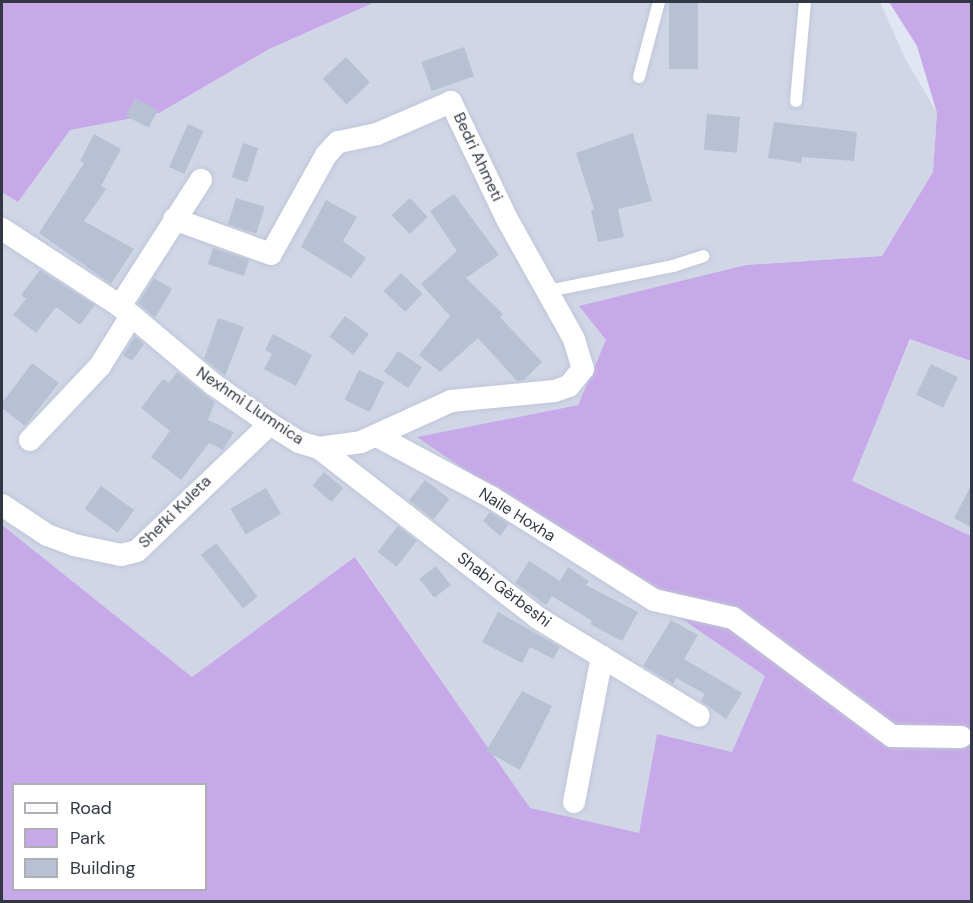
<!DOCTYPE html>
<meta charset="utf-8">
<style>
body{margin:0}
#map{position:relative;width:973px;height:903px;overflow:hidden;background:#e2e6f2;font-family:"DM Sans",sans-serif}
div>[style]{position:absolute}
.residential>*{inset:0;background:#d0d6e6}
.green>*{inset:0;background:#c7a8e8}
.building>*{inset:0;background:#b7c1d3;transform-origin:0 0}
.roads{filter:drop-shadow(0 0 2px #bec6d8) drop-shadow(0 0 2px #bec6d8)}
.lane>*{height:12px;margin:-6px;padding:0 6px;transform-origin:6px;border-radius:6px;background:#fff}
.street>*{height:22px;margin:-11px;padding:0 11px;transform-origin:11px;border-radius:11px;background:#fff}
span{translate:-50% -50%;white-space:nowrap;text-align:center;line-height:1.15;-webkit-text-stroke:4.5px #fff;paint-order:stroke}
.street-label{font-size:16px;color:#323843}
.frame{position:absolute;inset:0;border:3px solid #323843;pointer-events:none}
.legend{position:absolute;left:12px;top:783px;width:195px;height:108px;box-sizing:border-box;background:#fff;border:2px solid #adafb4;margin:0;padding:8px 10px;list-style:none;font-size:18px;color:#323843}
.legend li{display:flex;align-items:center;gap:12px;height:30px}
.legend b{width:30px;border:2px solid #adafb4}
</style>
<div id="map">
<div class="residential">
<i style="clip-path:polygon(2px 2px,880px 2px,905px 58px,937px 113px,933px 172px,882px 256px,746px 265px,580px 307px,606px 340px,578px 405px,418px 437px,765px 676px,732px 752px,657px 735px,639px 834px,530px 809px,356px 557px,192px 677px,2px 528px)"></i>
<i style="clip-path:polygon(911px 339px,971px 361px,971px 536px,851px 481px)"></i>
</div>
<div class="green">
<i style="clip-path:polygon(2px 2px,375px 2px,269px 49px,159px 113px,70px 130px,18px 202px,2px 192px)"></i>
<i style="clip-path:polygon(evenodd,889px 2px,971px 2px,971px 361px,910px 339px,852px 481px,971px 536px,971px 901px,2px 901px,2px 525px,192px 677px,355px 557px,530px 808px,639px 833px,657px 734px,732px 752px,765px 676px,417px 437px,578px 405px,606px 340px,579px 306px,746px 265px,882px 256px,933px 172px,937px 113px,917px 46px,889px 2px,14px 784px,206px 784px,206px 890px,14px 890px,14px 784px)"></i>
</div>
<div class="building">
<i style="left:669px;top:2px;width:29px;height:67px"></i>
<i style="left:464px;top:47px;width:31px;height:45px;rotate:71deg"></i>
<i style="left:346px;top:57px;width:35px;height:32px;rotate:47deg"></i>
<i style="left:135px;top:98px;width:26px;height:20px;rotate:28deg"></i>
<i style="left:707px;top:114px;width:33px;height:36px;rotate:5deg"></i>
<i style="clip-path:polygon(774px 122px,857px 132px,854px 161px,802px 157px,801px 163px,768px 158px)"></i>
<i style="left:188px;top:124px;width:17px;height:47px;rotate:24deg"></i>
<i style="clip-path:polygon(633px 133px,652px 201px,618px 209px,624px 237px,598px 242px,591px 210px,594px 209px,576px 153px)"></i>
<i style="clip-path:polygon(94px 134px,121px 149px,101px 186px,106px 189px,84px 221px,134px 249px,111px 284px,39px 233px,84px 163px,80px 161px)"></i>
<i style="left:243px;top:143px;width:16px;height:36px;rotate:18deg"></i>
<i style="clip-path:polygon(454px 194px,499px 255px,466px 278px,503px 314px,500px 317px,542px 362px,524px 380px,517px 381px,478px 338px,440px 372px,419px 355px,450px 316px,421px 284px,457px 251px,430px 211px)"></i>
<i style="left:236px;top:198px;width:30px;height:28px;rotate:17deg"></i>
<i style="left:410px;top:198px;width:26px;height:25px;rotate:47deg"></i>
<i style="clip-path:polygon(326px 200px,357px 217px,343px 241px,366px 258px,351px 278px,301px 247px)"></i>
<i style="left:213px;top:248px;width:38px;height:17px;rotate:18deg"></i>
<i style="clip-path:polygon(40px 270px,95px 305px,80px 325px,56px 307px,36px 333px,13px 315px,26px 299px,21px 295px)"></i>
<i style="left:401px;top:273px;width:30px;height:25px;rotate:44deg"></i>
<i style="clip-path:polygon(154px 278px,172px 289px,155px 318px,138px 303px)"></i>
<i style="left:345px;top:316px;width:30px;height:26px;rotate:37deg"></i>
<i style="clip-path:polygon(218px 318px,244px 327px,225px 376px,204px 359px)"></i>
<i style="clip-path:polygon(273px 334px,312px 355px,296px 386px,264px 369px,272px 354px,265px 350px)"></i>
<i style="clip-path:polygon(135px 336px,144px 344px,132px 361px,123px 355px)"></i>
<i style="left:398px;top:351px;width:29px;height:25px;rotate:34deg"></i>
<i style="clip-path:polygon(32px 363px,59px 383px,25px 426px,2px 408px,2px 403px)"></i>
<i style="left:931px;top:364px;width:30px;height:34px;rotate:26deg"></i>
<i style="left:359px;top:370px;width:28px;height:33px;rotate:26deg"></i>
<i style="clip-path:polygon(177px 372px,215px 402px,208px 420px,234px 432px,223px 450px,209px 443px,181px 480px,151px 457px,170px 431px,141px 408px,163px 379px,169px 383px)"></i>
<i style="left:324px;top:472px;width:25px;height:18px;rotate:40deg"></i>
<i style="left:425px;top:480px;width:31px;height:26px;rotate:38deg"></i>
<i style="clip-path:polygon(972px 484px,972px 528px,954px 518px)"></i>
<i style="left:101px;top:486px;width:41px;height:28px;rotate:36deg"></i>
<i style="left:266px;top:488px;width:30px;height:41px;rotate:60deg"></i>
<i style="clip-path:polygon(490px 512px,509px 524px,500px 536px,483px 521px)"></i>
<i style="left:398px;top:526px;width:24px;height:33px;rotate:38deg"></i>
<i style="left:216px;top:543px;width:68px;height:19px;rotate:52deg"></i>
<i style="clip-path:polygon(529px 561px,560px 581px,568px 567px,589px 581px,586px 585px,638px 612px,622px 641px,590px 624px,592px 621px,552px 596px,546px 605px,515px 583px)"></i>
<i style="left:436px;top:566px;width:24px;height:21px;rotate:52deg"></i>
<i style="clip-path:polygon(498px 612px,560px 647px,553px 659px,530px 647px,522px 663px,482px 642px)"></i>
<i style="clip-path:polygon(671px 620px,698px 635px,684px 659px,742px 693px,726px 719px,701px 701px,705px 694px,676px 678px,673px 684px,643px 666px)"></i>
<i style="clip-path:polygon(522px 691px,552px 706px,520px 770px,486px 751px)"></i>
</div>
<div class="roads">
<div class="lane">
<i style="left:639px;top:77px;width:78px;rotate:-75.1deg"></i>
<i style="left:796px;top:101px;width:99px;rotate:-84.8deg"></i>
<i style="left:548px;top:291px;width:127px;rotate:-11.3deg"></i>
<i style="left:673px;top:266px;width:32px;rotate:-18deg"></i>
</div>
<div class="street">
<i style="left:2px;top:229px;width:141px;rotate:33.1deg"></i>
<i style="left:120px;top:306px;width:121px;rotate:40deg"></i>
<i style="left:213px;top:384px;width:70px;rotate:35.1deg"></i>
<i style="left:270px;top:424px;width:34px;rotate:32deg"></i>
<i style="left:299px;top:442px;width:21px;rotate:17deg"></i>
<i style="left:319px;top:448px;width:42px;rotate:-8.1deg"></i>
<i style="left:361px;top:442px;width:99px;rotate:-24.5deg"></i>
<i style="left:451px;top:401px;width:104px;rotate:-5.5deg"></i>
<i style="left:555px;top:391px;width:15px;rotate:-20deg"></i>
<i style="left:569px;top:386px;width:22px;rotate:-51deg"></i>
<i style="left:583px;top:369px;width:31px;rotate:-107deg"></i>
<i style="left:574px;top:339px;width:137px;rotate:-119.2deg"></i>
<i style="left:507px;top:219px;width:130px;rotate:-115.6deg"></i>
<i style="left:451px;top:102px;width:81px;rotate:156.6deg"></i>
<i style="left:377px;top:134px;width:40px;rotate:168deg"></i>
<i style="left:338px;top:142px;width:18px;rotate:133deg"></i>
<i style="left:326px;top:155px;width:113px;rotate:119.1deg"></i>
<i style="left:271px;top:254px;width:103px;rotate:-160.2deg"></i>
<i style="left:120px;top:306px;width:150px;rotate:-57.3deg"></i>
<i style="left:377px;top:436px;width:129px;rotate:28.2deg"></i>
<i style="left:491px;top:497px;width:193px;rotate:32.3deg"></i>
<i style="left:654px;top:600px;width:81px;rotate:12.8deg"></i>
<i style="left:733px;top:618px;width:198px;rotate:36.6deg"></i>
<i style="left:892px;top:736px;width:69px;rotate:0.8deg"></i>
<i style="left:30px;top:440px;width:102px;rotate:-46.6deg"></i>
<i style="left:100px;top:366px;width:59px;rotate:-58.2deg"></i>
<i style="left:319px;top:448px;width:277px;rotate:37.8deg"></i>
<i style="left:538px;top:618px;width:188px;rotate:31.3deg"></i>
<i style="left:2px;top:505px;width:54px;rotate:33.7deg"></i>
<i style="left:47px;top:535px;width:29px;rotate:20deg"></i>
<i style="left:74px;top:545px;width:48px;rotate:12deg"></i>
<i style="left:121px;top:555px;width:16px;rotate:-14deg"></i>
<i style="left:137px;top:551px;width:184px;rotate:-43.7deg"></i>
<i style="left:574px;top:802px;width:148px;rotate:-79.1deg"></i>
</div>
</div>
<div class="street-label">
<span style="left:478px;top:157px;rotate:65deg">Bedri Ahmeti</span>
<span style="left:250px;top:406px;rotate:34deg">Nexhmi Llumnica</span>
<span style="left:175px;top:512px;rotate:-45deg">Shefki Kuleta</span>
<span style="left:517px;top:515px;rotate:32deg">Naile Hoxha</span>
<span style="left:504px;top:590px;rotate:37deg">Shabi Gërbeshi</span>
</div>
<div class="frame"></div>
<ul class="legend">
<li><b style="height:8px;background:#fff"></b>Road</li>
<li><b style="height:16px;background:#c7a8e8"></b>Park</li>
<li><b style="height:16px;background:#b7c1d3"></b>Building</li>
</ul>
</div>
